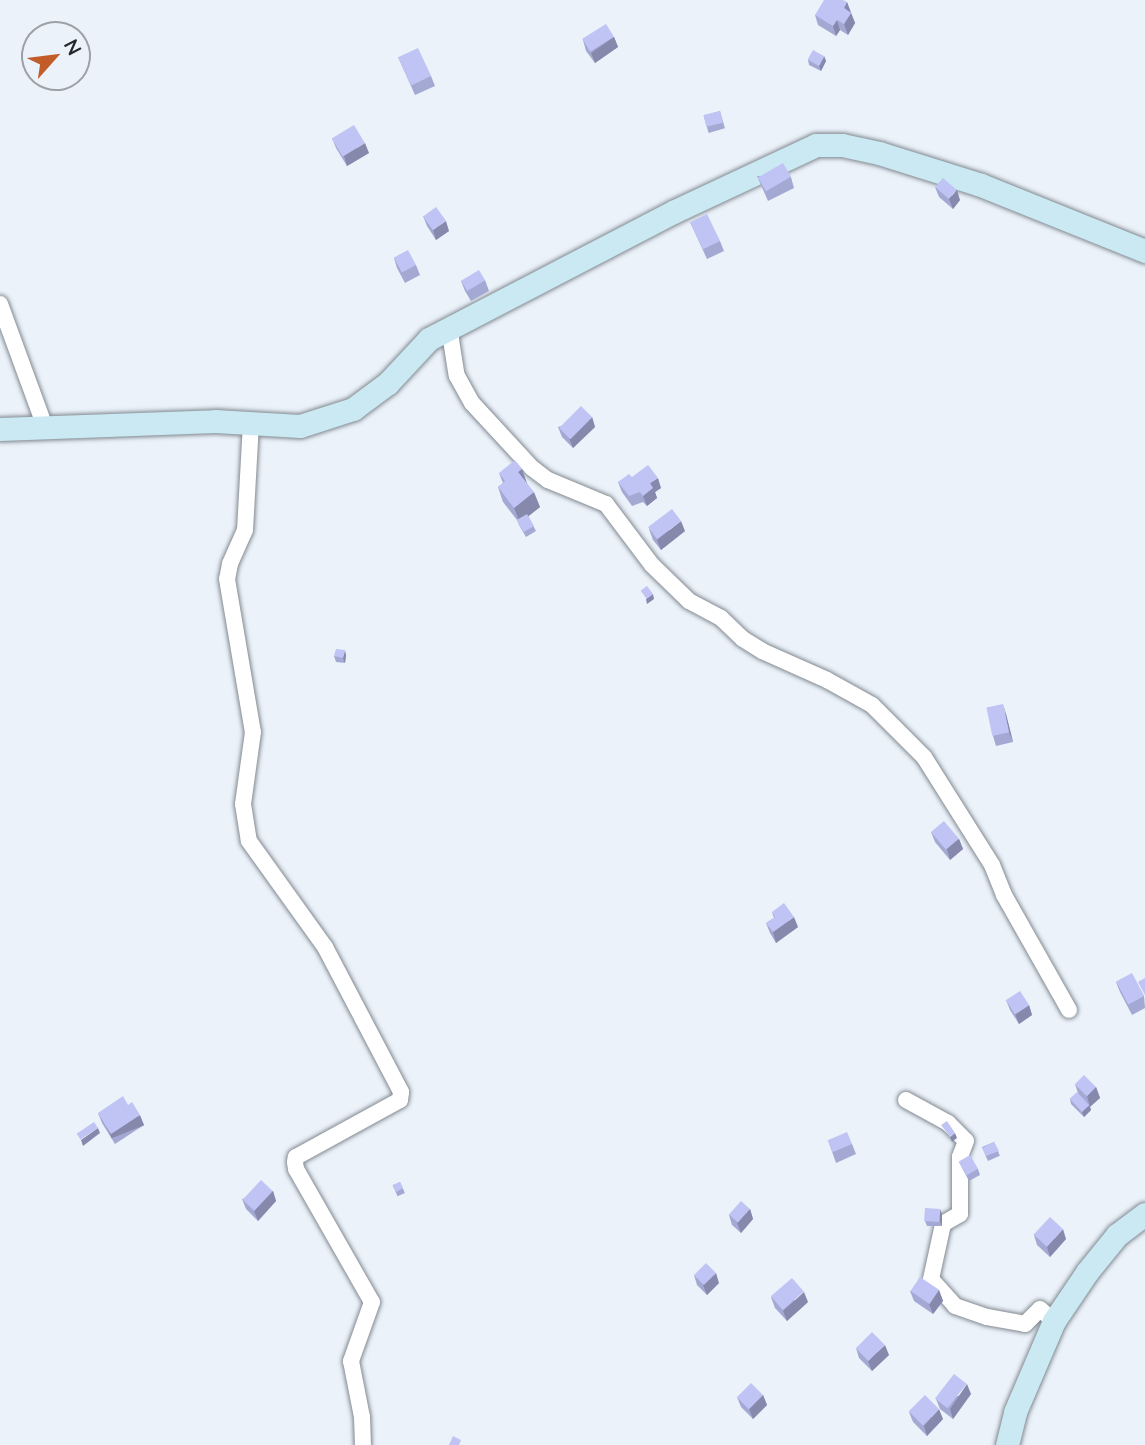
<!DOCTYPE html>
<style>
body{margin:0}
#map{position:relative;width:1145px;height:1445px;overflow:hidden;background:#ebf2fa;font-family:Lato,sans-serif}
div>[style]{position:absolute}
.roads{filter:drop-shadow(0 0 2px #828990) drop-shadow(0 0 2px #828990)}
.street>*{height:16px;margin:-8px;padding:0 8px;transform-origin:8px;border-radius:8px;background:#fff}
.secondary>*{height:23px;margin:-11.5px;padding:0 11.5px;transform-origin:11.5px;border-radius:11.5px;background:#cae9f2}
.wall>*{inset:0;background:#a4a9d3;transform-origin:0 0}
.shaded-wall>*{inset:0;background:#8689ac;transform-origin:0 0}
.building>*{inset:0;background:#bfc4f5;transform-origin:0 0}
span{translate:-50% -50%;white-space:nowrap;text-align:center;line-height:1.15;-webkit-text-stroke:7px #ebf2fa;paint-order:stroke}
.north{position:absolute;left:21px;top:21px;width:70px;height:70px;box-sizing:border-box;background:#ebf2fa;border:2px solid #9ca1a7;border-radius:50%;rotate:62deg;font-size:19px;font-weight:700;line-height:28px;text-align:center;color:#25282a}
.north::after{content:'';display:block;margin:auto;width:24px;height:32px;background:#c25d2a;clip-path:polygon(50% 0,100% 100%,50% 72%,0 100%)}
</style>
<div id="map">
<div class="roads">
<div class="street">
<i style="left:0;top:304px;width:131px;rotate:69.9deg"></i>
<i style="left:444px;top:332px;width:11px;rotate:49deg"></i>
<i style="left:451px;top:340px;width:36px;rotate:81deg"></i>
<i style="left:457px;top:376px;width:31px;rotate:61deg"></i>
<i style="left:472px;top:403px;width:88px;rotate:47.3deg"></i>
<i style="left:532px;top:468px;width:20px;rotate:37deg"></i>
<i style="left:548px;top:480px;width:63px;rotate:22.5deg"></i>
<i style="left:606px;top:504px;width:76px;rotate:53deg"></i>
<i style="left:652px;top:565px;width:52px;rotate:44.2deg"></i>
<i style="left:689px;top:601px;width:36px;rotate:28deg"></i>
<i style="left:721px;top:618px;width:30px;rotate:44deg"></i>
<i style="left:743px;top:639px;width:22px;rotate:32deg"></i>
<i style="left:762px;top:651px;width:71px;rotate:24deg"></i>
<i style="left:827px;top:680px;width:51px;rotate:29.1deg"></i>
<i style="left:872px;top:705px;width:74px;rotate:45deg"></i>
<i style="left:924px;top:757px;width:128px;rotate:57.8deg"></i>
<i style="left:992px;top:865px;width:32px;rotate:68deg"></i>
<i style="left:1004px;top:895px;width:132px;rotate:60.5deg"></i>
<i style="left:251px;top:423px;width:107px;rotate:93.2deg"></i>
<i style="left:245px;top:530px;width:37px;rotate:114deg"></i>
<i style="left:230px;top:564px;width:15px;rotate:101deg"></i>
<i style="left:227px;top:579px;width:155px;rotate:80.4deg"></i>
<i style="left:253px;top:732px;width:73px;rotate:97.9deg"></i>
<i style="left:243px;top:804px;width:37px;rotate:81deg"></i>
<i style="left:249px;top:841px;width:130px;rotate:54.4deg"></i>
<i style="left:325px;top:947px;width:164px;rotate:62.3deg"></i>
<i style="left:401px;top:1092px;width:8px;rotate:97deg"></i>
<i style="left:400px;top:1100px;width:119px;rotate:151.3deg"></i>
<i style="left:296px;top:1157px;width:5px;rotate:101deg"></i>
<i style="left:295px;top:1162px;width:7px;rotate:82deg"></i>
<i style="left:296px;top:1169px;width:153px;rotate:60.3deg"></i>
<i style="left:372px;top:1302px;width:63px;rotate:109.6deg"></i>
<i style="left:351px;top:1361px;width:57px;rotate:78.9deg"></i>
<i style="left:362px;top:1417px;width:28px;rotate:88deg"></i>
<i style="left:906px;top:1100px;width:48px;rotate:28.7deg"></i>
<i style="left:948px;top:1123px;width:25px;rotate:45deg"></i>
<i style="left:966px;top:1141px;width:17px;rotate:111deg"></i>
<i style="left:960px;top:1157px;width:57px;rotate:90deg"></i>
<i style="left:960px;top:1214px;width:20px;rotate:150deg"></i>
<i style="left:943px;top:1224px;width:56px;rotate:102.3deg"></i>
<i style="left:931px;top:1279px;width:36px;rotate:48deg"></i>
<i style="left:955px;top:1306px;width:34px;rotate:19deg"></i>
<i style="left:987px;top:1317px;width:39px;rotate:10deg"></i>
<i style="left:1025px;top:1324px;width:21px;rotate:-45deg"></i>
<i style="left:1040px;top:1309px;width:18px;rotate:41deg"></i>
</div>
<div class="secondary">
<i style="left:0;top:429px;width:215px;rotate:-2.1deg"></i>
<i style="left:215px;top:421px;width:85px;rotate:3.4deg"></i>
<i style="left:300px;top:426px;width:56px;rotate:-17.8deg"></i>
<i style="left:353px;top:409px;width:44px;rotate:-36.6deg"></i>
<i style="left:388px;top:383px;width:60px;rotate:-47deg"></i>
<i style="left:429px;top:339px;width:275px;rotate:-27.5deg"></i>
<i style="left:673px;top:212px;width:158px;rotate:-25.1deg"></i>
<i style="left:816px;top:145px;width:26px"></i>
<i style="left:842px;top:145px;width:38px;rotate:12deg"></i>
<i style="left:879px;top:153px;width:107px;rotate:17.4deg"></i>
<i style="left:981px;top:185px;width:177px;rotate:21.9deg"></i>
<i style="left:1007px;top:1445px;width:34px;rotate:-76deg"></i>
<i style="left:1015px;top:1412px;width:99px;rotate:-66.8deg"></i>
<i style="left:1054px;top:1321px;width:59px;rotate:-56deg"></i>
<i style="left:1087px;top:1272px;width:48px;rotate:-51deg"></i>
<i style="left:1117px;top:1235px;width:35px;rotate:-37deg"></i>
</div>
</div>
<div class="wall">
<i style="clip-path:polygon(847px 2px,855px 23px,848px 35px,840px 30px,836px 36px,818px 25px,815px 15px)"></i>
<i style="clip-path:polygon(614px 37px,618px 47px,595px 63px,586px 51px,583px 40px)"></i>
<i style="clip-path:polygon(824px 56px,826px 61px,821px 71px,809px 65px,808px 60px)"></i>
<i style="clip-path:polygon(398px 57px,431px 76px,435px 86px,415px 95px)"></i>
<i style="left:720px;top:111px;width:18px;height:17px;rotate:74deg"></i>
<i style="clip-path:polygon(332px 138px,369px 153px,347px 166px,336px 148px)"></i>
<i style="clip-path:polygon(757px 176px,791px 177px,794px 188px,768px 201px)"></i>
<i style="clip-path:polygon(935px 187px,960px 200px,953px 209px,939px 197px)"></i>
<i style="clip-path:polygon(423px 216px,449px 231px,436px 240px,427px 226px)"></i>
<i style="clip-path:polygon(690px 222px,720px 241px,724px 251px,707px 259px)"></i>
<i style="clip-path:polygon(394px 258px,416px 265px,420px 275px,405px 283px,397px 268px)"></i>
<i style="clip-path:polygon(485px 280px,489px 291px,471px 301px,465px 291px,461px 281px)"></i>
<i style="clip-path:polygon(592px 417px,595px 427px,573px 448px,562px 437px,558px 427px)"></i>
<i style="clip-path:polygon(522px 469px,527px 483px,540px 507px,528px 516px,536px 531px,526px 537px,519px 525px,517px 520px,503px 502px,498px 487px,503px 483px,499px 473px)"></i>
<i style="clip-path:polygon(632px 477px,661px 488px,655px 492px,657px 498px,647px 506px,643px 502px,632px 506px,622px 492px,618px 482px)"></i>
<i style="clip-path:polygon(649px 529px,685px 531px,661px 550px,653px 540px)"></i>
<i style="clip-path:polygon(346px 655px,345px 663px,336px 662px,334px 656px)"></i>
<i style="clip-path:polygon(1006px 714px,1013px 742px,996px 746px,993px 736px)"></i>
<i style="clip-path:polygon(931px 832px,959px 839px,963px 849px,950px 860px,935px 842px)"></i>
<i style="clip-path:polygon(772px 912px,798px 927px,776px 943px,770px 933px,766px 923px,774px 918px)"></i>
<i style="clip-path:polygon(1116px 982px,1144px 996px,1145px 1008px,1132px 1015px,1120px 992px)"></i>
<i style="clip-path:polygon(1006px 1000px,1029px 1005px,1032px 1015px,1019px 1024px,1010px 1010px)"></i>
<i style="clip-path:polygon(1075px 1084px,1096px 1087px,1100px 1098px,1090px 1106px,1091px 1110px,1084px 1117px,1071px 1104px,1070px 1099px,1078px 1093px)"></i>
<i style="clip-path:polygon(128px 1105px,144px 1125px,115px 1144px,102px 1123px,98px 1113px)"></i>
<i style="clip-path:polygon(828px 1140px,852px 1144px,856px 1154px,836px 1163px)"></i>
<i style="left:994px;top:1142px;width:15px;height:13px;rotate:67deg"></i>
<i style="clip-path:polygon(959px 1162px,978px 1169px,980px 1175px,969px 1181px)"></i>
<i style="left:400px;top:1182px;width:12px;height:8px;rotate:66deg"></i>
<i style="clip-path:polygon(273px 1191px,276px 1201px,258px 1221px,246px 1209px,242px 1199px)"></i>
<i style="clip-path:polygon(750px 1209px,753px 1219px,741px 1233px,732px 1225px,729px 1215px)"></i>
<i style="clip-path:polygon(942px 1214px,942px 1226px,927px 1226px,925px 1221px)"></i>
<i style="clip-path:polygon(1034px 1235px,1066px 1239px,1050px 1257px,1037px 1245px)"></i>
<i style="clip-path:polygon(694px 1275px,719px 1283px,707px 1295px,697px 1285px)"></i>
<i style="clip-path:polygon(939px 1290px,943px 1301px,933px 1314px,914px 1301px,910px 1291px)"></i>
<i style="clip-path:polygon(771px 1297px,808px 1302px,787px 1321px,775px 1308px)"></i>
<i style="clip-path:polygon(856px 1348px,889px 1355px,872px 1371px,859px 1358px)"></i>
<i style="clip-path:polygon(971px 1394px,953px 1419px,940px 1409px,936px 1399px)"></i>
<i style="clip-path:polygon(763px 1395px,767px 1405px,753px 1419px,741px 1407px,737px 1397px)"></i>
<i style="clip-path:polygon(909px 1412px,943px 1419px,927px 1436px,913px 1422px)"></i>
</div>
<div class="shaded-wall">
<i style="clip-path:polygon(847px 2px,851px 13px,844px 8px)"></i>
<i style="clip-path:polygon(851px 13px,855px 23px,848px 35px,844px 24px)"></i>
<i style="clip-path:polygon(837px 20px,840px 30px,836px 36px,833px 26px)"></i>
<i style="clip-path:polygon(614px 37px,618px 47px,595px 63px,591px 53px)"></i>
<i style="clip-path:polygon(824px 56px,826px 61px,821px 71px,819px 66px)"></i>
<i style="clip-path:polygon(365px 143px,369px 153px,347px 166px,344px 156px)"></i>
<i style="clip-path:polygon(957px 190px,960px 200px,953px 209px,949px 199px)"></i>
<i style="clip-path:polygon(446px 221px,449px 231px,436px 240px,433px 230px)"></i>
<i style="clip-path:polygon(592px 417px,595px 427px,573px 448px,569px 438px)"></i>
<i style="clip-path:polygon(522px 469px,527px 484px,518px 472px)"></i>
<i style="clip-path:polygon(658px 478px,661px 488px,655px 492px,657px 498px,647px 506px,643px 496px,650px 483px)"></i>
<i style="clip-path:polygon(534px 492px,540px 507px,520px 523px,514px 508px)"></i>
<i style="clip-path:polygon(681px 521px,685px 531px,661px 550px,657px 540px)"></i>
<i style="clip-path:polygon(653px 594px,654px 599px,647px 604px,646px 599px)"></i>
<i style="clip-path:polygon(345px 650px,346px 655px,345px 663px,343px 658px)"></i>
<i style="clip-path:polygon(1003px 704px,1006px 714px,1013px 742px,1009px 732px)"></i>
<i style="clip-path:polygon(959px 839px,963px 849px,950px 860px,947px 849px)"></i>
<i style="clip-path:polygon(794px 917px,798px 927px,776px 943px,773px 932px)"></i>
<i style="clip-path:polygon(1029px 1005px,1032px 1015px,1019px 1024px,1015px 1014px)"></i>
<i style="clip-path:polygon(1096px 1087px,1100px 1098px,1090px 1107px,1087px 1096px)"></i>
<i style="clip-path:polygon(1089px 1105px,1091px 1110px,1084px 1117px,1082px 1112px)"></i>
<i style="left:140px;top:1115px;width:11px;height:35px;rotate:68deg"></i>
<i style="clip-path:polygon(98px 1128px,100px 1133px,83px 1146px,81px 1140px)"></i>
<i style="clip-path:polygon(955px 1133px,957px 1138px,952px 1142px,950px 1137px)"></i>
<i style="clip-path:polygon(273px 1191px,276px 1201px,258px 1221px,254px 1211px)"></i>
<i style="clip-path:polygon(750px 1209px,753px 1219px,741px 1233px,737px 1223px)"></i>
<i style="clip-path:polygon(940px 1209px,942px 1214px,942px 1226px,940px 1221px)"></i>
<i style="clip-path:polygon(1063px 1229px,1066px 1239px,1050px 1257px,1047px 1247px)"></i>
<i style="clip-path:polygon(716px 1273px,719px 1283px,707px 1295px,703px 1285px)"></i>
<i style="clip-path:polygon(939px 1290px,943px 1301px,933px 1314px,929px 1304px)"></i>
<i style="clip-path:polygon(804px 1292px,808px 1302px,787px 1321px,783px 1311px)"></i>
<i style="clip-path:polygon(885px 1345px,889px 1355px,872px 1371px,868px 1361px)"></i>
<i style="clip-path:polygon(967px 1384px,971px 1394px,953px 1419px,950px 1409px)"></i>
<i style="clip-path:polygon(763px 1395px,767px 1405px,753px 1419px,749px 1409px)"></i>
<i style="clip-path:polygon(939px 1409px,943px 1419px,927px 1436px,924px 1426px)"></i>
</div>
<div class="building">
<i style="clip-path:polygon(824px 0,843px 0,847px 2px,844px 8px,851px 13px,844px 24px,837px 20px,833px 26px,815px 15px)"></i>
<i style="left:606px;top:24px;width:15px;height:28px;rotate:58deg"></i>
<i style="left:418px;top:48px;width:31px;height:22px;rotate:65deg"></i>
<i style="left:813px;top:50px;width:13px;height:11px;rotate:29deg"></i>
<i style="left:720px;top:111px;width:12px;height:17px;rotate:76deg"></i>
<i style="left:354px;top:125px;width:21px;height:26px;rotate:59deg"></i>
<i style="left:783px;top:163px;width:16px;height:29px;rotate:60deg"></i>
<i style="left:943px;top:178px;width:18px;height:12px;rotate:41deg"></i>
<i style="left:436px;top:207px;width:17px;height:16px;rotate:54deg"></i>
<i style="left:707px;top:214px;width:30px;height:19px;rotate:64deg"></i>
<i style="left:408px;top:250px;width:17px;height:16px;rotate:62deg"></i>
<i style="left:479px;top:270px;width:12px;height:21px;rotate:59deg"></i>
<i style="left:581px;top:406px;width:16px;height:31px;rotate:45deg"></i>
<i style="clip-path:polygon(515px 460px,522px 469px,518px 472px,534px 492px,514px 508px,498px 487px,505px 481px,499px 473px)"></i>
<i style="clip-path:polygon(648px 465px,658px 478px,650px 483px,653px 488px,643px 496px,640px 492px,629px 496px,618px 482px,629px 474px,632px 477px)"></i>
<i style="left:672px;top:509px;width:15px;height:30px;rotate:53deg"></i>
<i style="left:527px;top:514px;width:14px;height:12px;rotate:60deg"></i>
<i style="left:647px;top:586px;width:10px;height:8px;rotate:53deg"></i>
<i style="clip-path:polygon(336px 649px,345px 650px,343px 658px,334px 656px)"></i>
<i style="left:1003px;top:704px;width:29px;height:17px;rotate:78deg"></i>
<i style="left:944px;top:821px;width:23px;height:17px;rotate:50deg"></i>
<i style="clip-path:polygon(784px 903px,794px 917px,773px 932px,766px 923px,775px 917px,772px 912px)"></i>
<i style="left:1132px;top:973px;width:26px;height:18px;rotate:62deg"></i>
<i style="clip-path:polygon(1145px 978px,1145px 995px,1138px 982px)"></i>
<i style="left:1020px;top:991px;width:17px;height:17px;rotate:57deg"></i>
<i style="left:1084px;top:1075px;width:17px;height:13px;rotate:45deg"></i>
<i style="left:1077px;top:1092px;width:18px;height:10px;rotate:47deg"></i>
<i style="clip-path:polygon(123px 1096px,128px 1105px,132px 1102px,140px 1115px,111px 1134px,98px 1113px)"></i>
<i style="clip-path:polygon(947px 1121px,955px 1133px,950px 1137px,941px 1125px)"></i>
<i style="left:94px;top:1122px;width:7px;height:21px;rotate:56deg"></i>
<i style="left:847px;top:1132px;width:13px;height:21px;rotate:67deg"></i>
<i style="clip-path:polygon(994px 1142px,999px 1151px,986px 1156px,982px 1148px)"></i>
<i style="left:970px;top:1155px;width:16px;height:13px;rotate:60deg"></i>
<i style="left:261px;top:1180px;width:16px;height:27px;rotate:43deg"></i>
<i style="clip-path:polygon(400px 1182px,403px 1188px,396px 1192px,393px 1185px)"></i>
<i style="left:741px;top:1201px;width:12px;height:18px;rotate:42deg"></i>
<i style="left:925px;top:1208px;width:15px;height:13px;rotate:4deg"></i>
<i style="left:1050px;top:1217px;width:18px;height:24px;rotate:43deg"></i>
<i style="left:706px;top:1263px;width:14px;height:17px;rotate:45deg"></i>
<i style="left:920px;top:1277px;width:23px;height:17px;rotate:34deg"></i>
<i style="left:792px;top:1278px;width:18px;height:28px;rotate:49deg"></i>
<i style="left:872px;top:1332px;width:18px;height:23px;rotate:45deg"></i>
<i style="left:954px;top:1374px;width:16px;height:31px;rotate:38deg"></i>
<i style="left:751px;top:1383px;width:17px;height:20px;rotate:45deg"></i>
<i style="left:925px;top:1395px;width:20px;height:23px;rotate:45deg"></i>
<i style="clip-path:polygon(453px 1436px,461px 1440px,459px 1445px,449px 1445px)"></i>
</div>
<div class="north">N</div>
</div>
